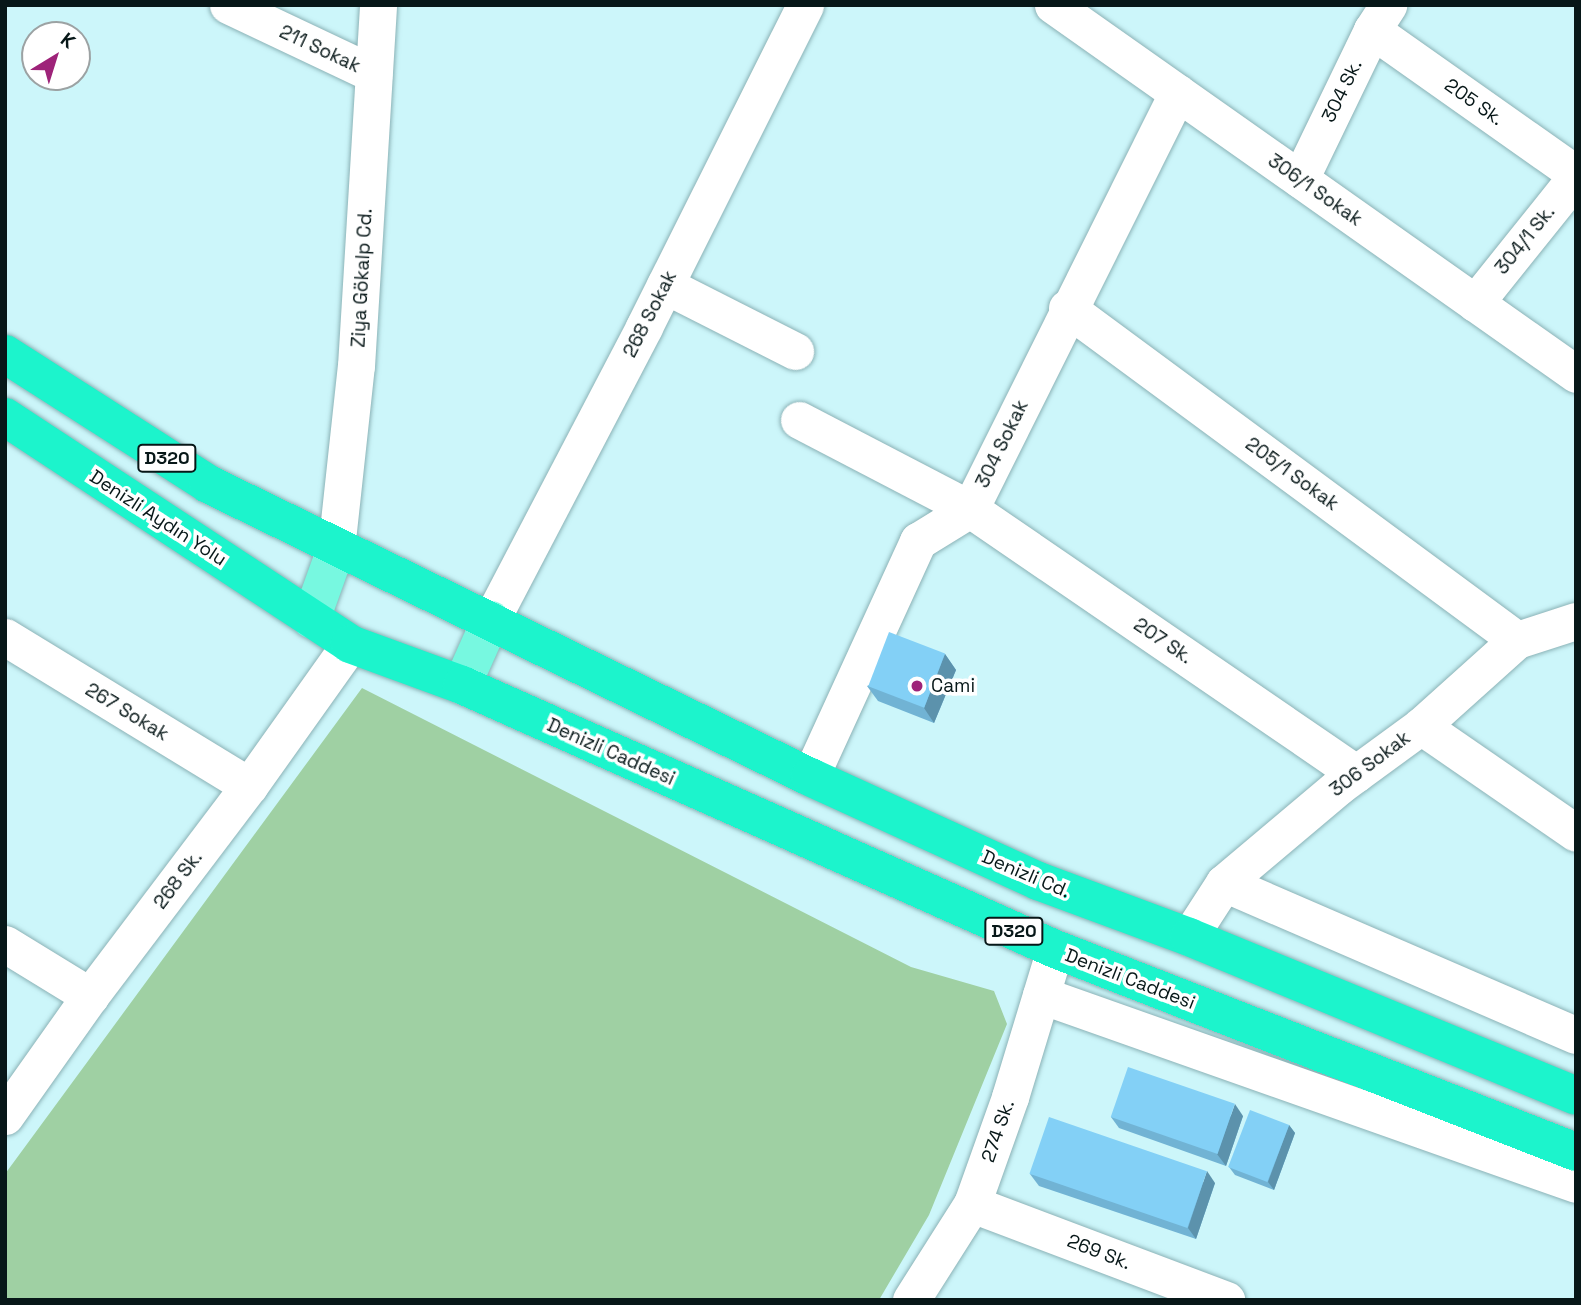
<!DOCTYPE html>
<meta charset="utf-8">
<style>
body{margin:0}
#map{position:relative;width:1581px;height:1305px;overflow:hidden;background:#ccf6fa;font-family:"Space Grotesk",sans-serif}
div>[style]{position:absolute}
.green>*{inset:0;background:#9fd0a3}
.roads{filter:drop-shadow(0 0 2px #8bb2b6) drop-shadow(0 0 2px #8bb2b6)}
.street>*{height:37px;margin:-18.5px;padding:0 18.5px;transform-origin:18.5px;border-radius:18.5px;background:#fff}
.primary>*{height:38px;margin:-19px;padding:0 19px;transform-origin:19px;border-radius:19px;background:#77f8e0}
.highway>*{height:38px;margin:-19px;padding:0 19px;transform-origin:19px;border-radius:19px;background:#1cf4cc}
.wall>*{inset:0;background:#71b3d4}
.shaded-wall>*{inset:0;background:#5c92ac}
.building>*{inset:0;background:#83d0f6;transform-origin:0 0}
.dots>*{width:19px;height:19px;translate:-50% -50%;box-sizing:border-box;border:4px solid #fff;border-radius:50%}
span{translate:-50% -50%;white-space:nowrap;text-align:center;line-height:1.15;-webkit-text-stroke:7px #fff;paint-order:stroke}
.shield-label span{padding:2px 5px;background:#fff;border:2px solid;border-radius:5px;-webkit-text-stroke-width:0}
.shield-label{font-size:18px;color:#071718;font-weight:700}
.street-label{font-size:19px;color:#071718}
.poi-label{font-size:19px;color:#071718}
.left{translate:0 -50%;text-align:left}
.frame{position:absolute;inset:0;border:7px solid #071718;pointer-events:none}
.north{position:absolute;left:21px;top:21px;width:70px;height:70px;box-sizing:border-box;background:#fff;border:2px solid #9ca2a3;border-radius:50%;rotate:38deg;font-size:19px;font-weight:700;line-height:28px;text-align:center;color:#071718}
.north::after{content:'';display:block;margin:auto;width:24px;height:32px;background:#9e2379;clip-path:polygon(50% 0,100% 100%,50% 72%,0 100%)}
</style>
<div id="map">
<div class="green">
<i style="clip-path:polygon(362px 688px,911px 967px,994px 991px,1007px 1024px,929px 1215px,879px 1300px,5px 1300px,5px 1174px)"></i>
</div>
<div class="roads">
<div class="street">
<i style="left:228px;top:5px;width:161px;rotate:25.3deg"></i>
<i style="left:1053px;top:5px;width:640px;rotate:35.2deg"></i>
<i style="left:1372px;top:30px;width:250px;rotate:35.2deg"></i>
<i style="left:1300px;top:179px;width:165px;rotate:-64.2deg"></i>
<i style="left:1372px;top:30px;width:30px;rotate:-57deg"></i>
<i style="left:665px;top:285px;width:146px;rotate:26.9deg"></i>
<i style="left:1475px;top:303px;width:161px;rotate:-51.3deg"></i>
<i style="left:1067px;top:308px;width:559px;rotate:36.42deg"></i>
<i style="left:799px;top:420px;width:193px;rotate:27.5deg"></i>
<i style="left:970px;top:509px;width:468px;rotate:34.4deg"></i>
<i style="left:336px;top:549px;width:184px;rotate:-83.8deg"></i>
<i style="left:356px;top:366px;width:362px;rotate:-86.5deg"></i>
<i style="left:491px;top:620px;width:331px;rotate:-62.4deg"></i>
<i style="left:644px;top:327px;width:360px;rotate:-63.4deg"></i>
<i style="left:5px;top:637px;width:286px;rotate:31.4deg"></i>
<i style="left:1421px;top:726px;width:188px;rotate:34.6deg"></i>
<i style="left:810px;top:777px;width:260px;rotate:-65.4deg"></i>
<i style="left:918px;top:541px;width:61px;rotate:-31.6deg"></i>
<i style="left:970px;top:509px;width:465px;rotate:-63.5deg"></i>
<i style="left:1224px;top:883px;width:383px;rotate:23.4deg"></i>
<i style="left:1189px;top:937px;width:64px;rotate:-57.1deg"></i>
<i style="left:1224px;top:883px;width:150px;rotate:-40.1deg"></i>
<i style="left:1339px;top:786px;width:102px;rotate:-36.2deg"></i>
<i style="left:1421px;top:726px;width:129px;rotate:-41.9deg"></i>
<i style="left:1517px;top:640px;width:62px;rotate:-17.9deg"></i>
<i style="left:5px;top:944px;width:100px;rotate:31.5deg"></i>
<i style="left:1041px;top:995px;width:567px;rotate:19.46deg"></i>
<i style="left:5px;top:1116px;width:147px;rotate:-54.7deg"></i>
<i style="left:90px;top:996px;width:263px;rotate:-52.9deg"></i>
<i style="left:249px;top:786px;width:174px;rotate:-54.6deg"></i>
<i style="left:972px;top:1204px;width:272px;rotate:20.7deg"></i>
<i style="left:911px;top:1300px;width:114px;rotate:-57.6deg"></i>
<i style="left:972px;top:1204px;width:114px;rotate:-70.4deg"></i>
<i style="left:1010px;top:1097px;width:155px;rotate:-73.1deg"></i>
</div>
<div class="primary">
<i style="left:311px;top:619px;width:74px;rotate:-70.3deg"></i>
<i style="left:462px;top:685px;width:71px;rotate:-66deg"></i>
</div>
<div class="highway">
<i style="left:5px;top:354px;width:241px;rotate:32.6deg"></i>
<i style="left:208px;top:484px;width:670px;rotate:25.95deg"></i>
<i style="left:810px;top:777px;width:251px;rotate:24.5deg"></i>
<i style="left:1038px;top:881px;width:161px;rotate:20.3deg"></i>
<i style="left:1189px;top:937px;width:418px;rotate:22.3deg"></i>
<i style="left:5px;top:417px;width:413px;rotate:33.3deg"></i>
<i style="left:350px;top:644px;width:119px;rotate:20.1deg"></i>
<i style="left:462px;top:685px;width:649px;rotate:24deg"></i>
<i style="left:1055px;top:949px;width:559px;rotate:21.29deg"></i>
</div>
</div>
<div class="wall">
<i style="clip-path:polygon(945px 654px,956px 670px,934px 723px,878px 701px,867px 686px)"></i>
<i style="clip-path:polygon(1243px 1116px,1226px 1166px,1119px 1128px,1111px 1117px)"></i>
<i style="clip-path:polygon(1289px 1125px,1295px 1133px,1274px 1190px,1235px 1175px,1229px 1167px)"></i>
<i style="clip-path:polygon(1030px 1174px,1215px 1183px,1196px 1239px,1039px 1186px)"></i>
</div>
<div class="shaded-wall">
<i style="clip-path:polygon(945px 654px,956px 670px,934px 723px,924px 708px)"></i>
<i style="clip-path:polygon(1235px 1104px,1243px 1116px,1226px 1166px,1217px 1154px)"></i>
<i style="clip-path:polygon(1289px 1125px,1295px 1133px,1274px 1190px,1268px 1182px)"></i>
<i style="clip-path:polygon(1207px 1171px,1215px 1183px,1196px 1239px,1188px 1228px)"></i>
</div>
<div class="building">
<i style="left:889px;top:632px;width:60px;height:58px;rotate:21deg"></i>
<i style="left:1128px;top:1067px;width:113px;height:53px;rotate:19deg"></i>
<i style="left:1250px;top:1110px;width:42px;height:61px;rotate:21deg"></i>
<i style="left:1049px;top:1117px;width:167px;height:60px;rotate:19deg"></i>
</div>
<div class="dots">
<i style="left:917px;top:686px;background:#9e2379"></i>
</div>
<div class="shield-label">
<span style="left:167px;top:458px">D320</span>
<span style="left:1014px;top:931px">D320</span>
</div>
<div class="street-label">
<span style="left:320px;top:49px;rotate:25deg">211 Sokak</span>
<span style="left:1342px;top:91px;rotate:-64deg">304 Sk.</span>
<span style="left:1474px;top:102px;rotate:35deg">205 Sk.</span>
<span style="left:1315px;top:190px;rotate:35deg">306/1 Sokak</span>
<span style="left:1525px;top:240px;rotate:-51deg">304/1 Sk.</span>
<span style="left:362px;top:278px;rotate:-87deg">Ziya Gökalp Cd.</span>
<span style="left:650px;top:314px;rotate:-63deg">268 Sokak</span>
<span style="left:1002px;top:444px;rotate:-64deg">304 Sokak</span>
<span style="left:1292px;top:474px;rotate:36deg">205/1 Sokak</span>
<span style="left:158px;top:518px;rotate:33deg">Denizli Aydın Yolu</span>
<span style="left:1163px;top:641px;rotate:34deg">207 Sk.</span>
<span style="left:127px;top:712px;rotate:31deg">267 Sokak</span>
<span style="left:611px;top:752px;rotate:24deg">Denizli Caddesi</span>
<span style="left:1370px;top:764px;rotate:-37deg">306 Sokak</span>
<span style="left:1026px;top:874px;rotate:23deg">Denizli Cd.</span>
<span style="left:178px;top:880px;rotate:-53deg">268 Sk.</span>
<span style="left:1130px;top:979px;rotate:21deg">Denizli Caddesi</span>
<span style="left:998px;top:1131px;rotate:-71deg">274 Sk.</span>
<span style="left:1099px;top:1252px;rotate:21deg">269 Sk.</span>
</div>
<div class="poi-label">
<span class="left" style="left:931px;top:686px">Cami</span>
</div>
<div class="frame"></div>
<div class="north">K</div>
</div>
